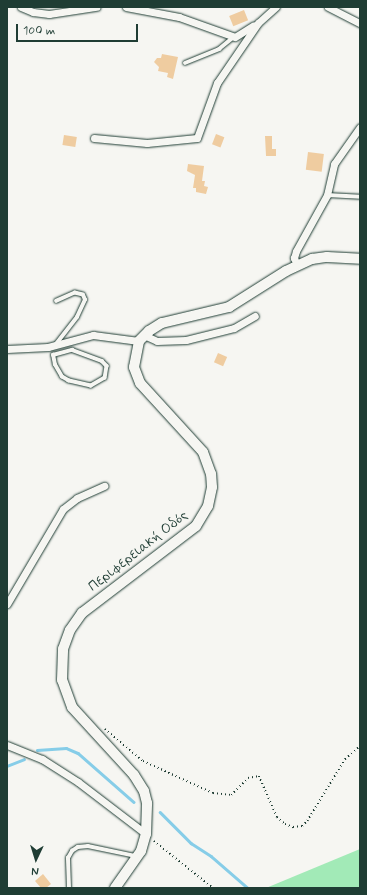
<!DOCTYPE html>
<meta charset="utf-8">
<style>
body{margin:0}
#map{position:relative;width:367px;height:895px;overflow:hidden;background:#f6f6f2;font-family:Mynerve,sans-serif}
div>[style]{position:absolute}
.green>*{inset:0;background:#a2eab7}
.stream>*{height:2.5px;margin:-1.25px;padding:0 1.25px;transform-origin:1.25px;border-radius:1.25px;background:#86cde8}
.building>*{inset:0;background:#efcca0;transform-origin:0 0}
.path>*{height:1.5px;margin-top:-0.75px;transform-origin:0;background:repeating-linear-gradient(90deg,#1f3d34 0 1px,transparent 0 4px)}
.roads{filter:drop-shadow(0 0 1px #1f3d34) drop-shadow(0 0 1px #1f3d34)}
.lane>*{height:3.5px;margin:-1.75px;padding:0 1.75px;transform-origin:1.75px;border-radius:1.75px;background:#f6f6f2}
.street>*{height:7px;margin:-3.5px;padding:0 3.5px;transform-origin:3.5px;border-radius:3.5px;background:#f6f6f2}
.secondary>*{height:10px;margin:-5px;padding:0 5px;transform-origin:5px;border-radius:5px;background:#f6f6f2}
span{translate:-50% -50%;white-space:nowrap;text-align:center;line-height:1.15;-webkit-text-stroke:3px #f6f6f2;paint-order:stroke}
.street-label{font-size:14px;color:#1f3d34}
.frame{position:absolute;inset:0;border:8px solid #1f3d34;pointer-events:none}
.north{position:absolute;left:16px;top:839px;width:40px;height:40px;-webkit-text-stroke:3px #f6f6f2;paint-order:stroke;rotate:184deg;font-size:11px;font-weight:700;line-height:16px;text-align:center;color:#1f3d34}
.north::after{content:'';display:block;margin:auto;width:14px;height:18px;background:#1f3d34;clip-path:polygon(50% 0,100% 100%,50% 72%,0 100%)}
.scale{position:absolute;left:16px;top:24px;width:122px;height:18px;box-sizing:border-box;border:2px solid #1f3d34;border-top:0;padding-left:5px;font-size:12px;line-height:14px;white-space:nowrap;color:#1f3d34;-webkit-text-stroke:3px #f6f6f2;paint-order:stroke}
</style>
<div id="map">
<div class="green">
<i style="clip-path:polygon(360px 849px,360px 888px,266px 888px)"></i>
</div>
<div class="stream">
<i style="left:37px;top:750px;width:29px;rotate:-4deg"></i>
<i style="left:66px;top:748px;width:13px;rotate:23deg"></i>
<i style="left:78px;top:753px;width:74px;rotate:41.2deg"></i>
<i style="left:7px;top:766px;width:18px;rotate:-22deg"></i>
<i style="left:160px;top:812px;width:44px;rotate:45deg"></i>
<i style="left:191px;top:843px;width:24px;rotate:33deg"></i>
<i style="left:211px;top:856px;width:49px;rotate:40.9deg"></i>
</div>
<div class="building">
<i style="left:244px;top:10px;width:11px;height:16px;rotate:68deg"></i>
<i style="clip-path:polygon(162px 54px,178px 57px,173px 79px,167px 77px,168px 73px,158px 71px,159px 67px,154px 62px,157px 58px,161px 58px)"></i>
<i style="left:216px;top:134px;width:9px;height:11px;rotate:21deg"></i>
<i style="left:64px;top:135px;width:13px;height:10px;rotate:9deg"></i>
<i style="clip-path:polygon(265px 136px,272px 136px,272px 149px,276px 149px,276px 156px,266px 156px)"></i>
<i style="left:308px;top:152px;width:16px;height:18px;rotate:7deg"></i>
<i style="clip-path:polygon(188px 164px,204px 166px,202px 181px,205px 181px,204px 186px,208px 187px,206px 194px,196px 192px,196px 188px,193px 188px,195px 175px,187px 171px)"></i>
<i style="left:218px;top:353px;width:10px;height:10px;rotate:24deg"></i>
<i style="clip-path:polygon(43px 874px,51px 884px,46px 888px,41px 888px,35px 881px)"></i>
</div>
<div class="path">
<i style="left:105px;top:729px;width:50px;rotate:40.1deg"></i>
<i style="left:143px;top:761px;width:77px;rotate:24.6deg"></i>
<i style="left:213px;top:793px;width:18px;rotate:6deg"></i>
<i style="left:231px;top:795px;width:24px;rotate:-45deg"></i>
<i style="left:248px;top:778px;width:11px;rotate:-10deg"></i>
<i style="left:259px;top:776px;width:45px;rotate:66.3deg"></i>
<i style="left:277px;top:817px;width:11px;rotate:41deg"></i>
<i style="left:285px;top:824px;width:9px;rotate:21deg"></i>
<i style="left:293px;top:827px;width:9px;rotate:-6deg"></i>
<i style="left:302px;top:826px;width:7px;rotate:-45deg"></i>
<i style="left:307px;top:821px;width:73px;rotate:-58.5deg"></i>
<i style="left:345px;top:759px;width:20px;rotate:-41deg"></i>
<i style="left:154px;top:841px;width:75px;rotate:38.5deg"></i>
</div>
<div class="roads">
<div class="lane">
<i style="left:185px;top:63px;width:37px;rotate:-22deg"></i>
<i style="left:219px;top:49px;width:19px;rotate:-39deg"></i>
<i style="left:327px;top:195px;width:33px;rotate:3deg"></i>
<i style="left:56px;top:344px;width:34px;rotate:-52deg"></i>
<i style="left:77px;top:317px;width:19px;rotate:-65deg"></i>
<i style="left:85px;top:300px;width:5px;rotate:-112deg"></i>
<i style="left:83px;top:295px;width:8px;rotate:-166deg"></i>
<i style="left:75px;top:293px;width:20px;rotate:156deg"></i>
<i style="left:72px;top:350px;width:32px;rotate:20deg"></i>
<i style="left:102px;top:361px;width:7px;rotate:45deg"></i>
<i style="left:107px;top:366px;width:12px;rotate:99deg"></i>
<i style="left:105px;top:378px;width:16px;rotate:150deg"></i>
<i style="left:91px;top:386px;width:23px;rotate:-167deg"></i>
<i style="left:69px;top:381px;width:8px;rotate:-150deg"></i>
<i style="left:62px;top:377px;width:14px;rotate:-120deg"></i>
<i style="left:55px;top:365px;width:10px;rotate:-101deg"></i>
<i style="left:53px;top:355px;width:20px;rotate:-15deg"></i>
<i style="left:69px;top:888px;width:30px;rotate:-92deg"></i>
<i style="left:68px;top:858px;width:8px;rotate:-60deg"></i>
<i style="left:72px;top:851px;width:7px;rotate:-34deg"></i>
<i style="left:78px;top:847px;width:10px;rotate:-6deg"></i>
<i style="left:88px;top:846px;width:49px;rotate:11.8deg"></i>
</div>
<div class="street">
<i style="left:21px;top:7px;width:13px;rotate:23deg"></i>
<i style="left:33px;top:12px;width:16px;rotate:7deg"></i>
<i style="left:49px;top:14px;width:48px;rotate:-8.5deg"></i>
<i style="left:126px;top:7px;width:54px;rotate:10.7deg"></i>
<i style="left:179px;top:17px;width:59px;rotate:19.7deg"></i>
<i style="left:235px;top:37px;width:22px;rotate:-32deg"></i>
<i style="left:328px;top:7px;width:36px;rotate:27deg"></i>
<i style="left:94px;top:138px;width:53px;rotate:5.4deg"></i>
<i style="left:147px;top:143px;width:50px;rotate:-5.7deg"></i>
<i style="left:197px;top:138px;width:59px;rotate:-70deg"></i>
<i style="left:217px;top:83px;width:73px;rotate:-55.7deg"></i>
<i style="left:258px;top:23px;width:24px;rotate:-42deg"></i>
<i style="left:297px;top:265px;width:8px;rotate:-113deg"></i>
<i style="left:294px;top:258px;width:7px;rotate:-74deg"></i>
<i style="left:296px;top:251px;width:64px;rotate:-61deg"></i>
<i style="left:327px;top:195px;width:32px;rotate:-77deg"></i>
<i style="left:334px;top:164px;width:45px;rotate:-54.9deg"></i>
<i style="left:144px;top:335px;width:14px;rotate:25deg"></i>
<i style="left:157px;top:341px;width:29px;rotate:-2deg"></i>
<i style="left:186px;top:340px;width:49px;rotate:-14deg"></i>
<i style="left:234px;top:328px;width:24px;rotate:-30deg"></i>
<i style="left:7px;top:349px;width:41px;rotate:-2.8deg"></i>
<i style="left:48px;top:347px;width:47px;rotate:-14.9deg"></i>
<i style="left:93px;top:335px;width:46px;rotate:7.4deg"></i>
<i style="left:7px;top:604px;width:110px;rotate:-59.5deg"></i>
<i style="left:63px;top:509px;width:18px;rotate:-38deg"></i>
<i style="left:77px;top:498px;width:30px;rotate:-24deg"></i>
<i style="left:7px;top:745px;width:38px;rotate:22deg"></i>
<i style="left:42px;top:759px;width:43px;rotate:32.6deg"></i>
<i style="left:78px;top:782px;width:86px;rotate:37.4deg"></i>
</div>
<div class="secondary">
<i style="left:115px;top:888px;width:45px;rotate:-54.9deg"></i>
<i style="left:141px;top:851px;width:18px;rotate:-74deg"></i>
<i style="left:146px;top:834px;width:31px;rotate:-88deg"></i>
<i style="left:147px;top:803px;width:12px;rotate:-104deg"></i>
<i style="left:144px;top:791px;width:19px;rotate:-122deg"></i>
<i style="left:134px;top:775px;width:92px;rotate:-132.4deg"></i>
<i style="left:72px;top:707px;width:29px;rotate:-110deg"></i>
<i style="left:62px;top:680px;width:31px;rotate:-88deg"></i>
<i style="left:63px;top:649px;width:20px;rotate:-70deg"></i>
<i style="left:70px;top:630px;width:21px;rotate:-55deg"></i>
<i style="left:82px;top:613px;width:143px;rotate:-37.3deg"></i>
<i style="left:196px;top:526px;width:23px;rotate:-59deg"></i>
<i style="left:208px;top:506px;width:19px;rotate:-78deg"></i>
<i style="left:212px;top:487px;width:13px;rotate:-94deg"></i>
<i style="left:211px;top:474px;width:23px;rotate:-110deg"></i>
<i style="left:203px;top:452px;width:93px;rotate:-132.4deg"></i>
<i style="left:140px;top:383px;width:17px;rotate:-111deg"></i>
<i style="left:134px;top:367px;width:26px;rotate:-79deg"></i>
<i style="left:139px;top:341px;width:14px;rotate:-45deg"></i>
<i style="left:149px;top:331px;width:15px;rotate:-32deg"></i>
<i style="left:162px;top:323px;width:69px;rotate:-13.4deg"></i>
<i style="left:229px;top:307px;width:67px;rotate:-32.3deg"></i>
<i style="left:286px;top:271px;width:29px;rotate:-25deg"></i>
<i style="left:312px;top:259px;width:15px;rotate:-8deg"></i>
<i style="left:327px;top:257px;width:33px;rotate:3deg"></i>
</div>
</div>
<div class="street-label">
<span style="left:138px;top:551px;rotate:-38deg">Περιφερειακή Οδός</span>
</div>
<div class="frame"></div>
<div class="north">N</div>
<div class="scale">100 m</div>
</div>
